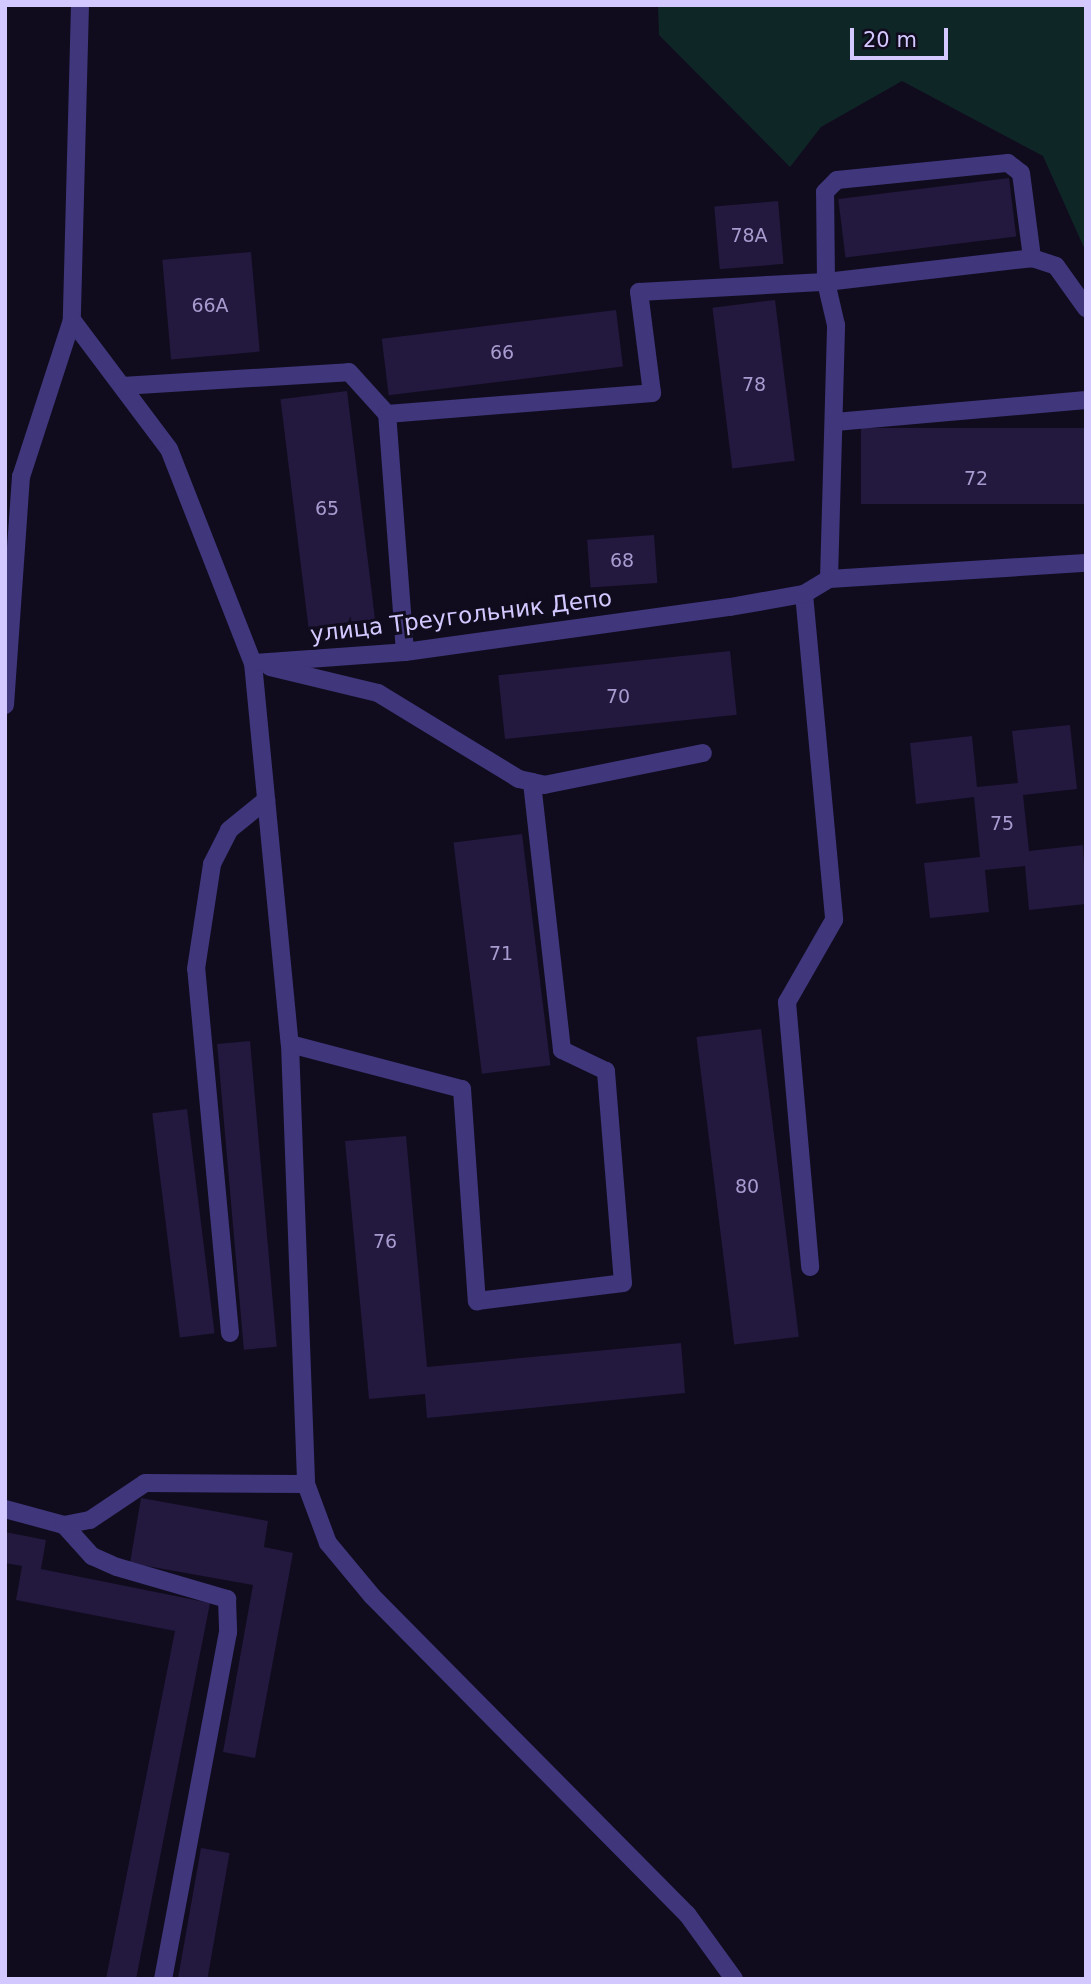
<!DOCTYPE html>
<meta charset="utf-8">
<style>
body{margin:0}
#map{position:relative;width:1091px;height:1984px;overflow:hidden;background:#100c1d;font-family:"DejaVu Sans",sans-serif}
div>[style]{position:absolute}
.green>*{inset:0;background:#0f2627}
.building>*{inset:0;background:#23183e;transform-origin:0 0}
.minor>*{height:18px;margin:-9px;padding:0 9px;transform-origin:9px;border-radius:9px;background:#3f367c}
span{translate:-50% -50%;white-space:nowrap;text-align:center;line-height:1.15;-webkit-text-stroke:6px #100c1d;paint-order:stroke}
.number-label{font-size:19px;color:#a79ccf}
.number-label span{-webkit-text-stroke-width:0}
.street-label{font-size:23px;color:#d3c8ff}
.frame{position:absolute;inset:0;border:7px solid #d3c8ff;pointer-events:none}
.scale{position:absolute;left:850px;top:28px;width:98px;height:32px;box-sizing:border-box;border:4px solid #d3c8ff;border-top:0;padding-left:9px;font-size:21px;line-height:24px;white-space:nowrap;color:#d3c8ff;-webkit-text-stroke:5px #100c1d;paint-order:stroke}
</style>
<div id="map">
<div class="green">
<i style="clip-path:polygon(658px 5px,1086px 5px,1086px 252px,1043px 156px,902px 81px,821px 127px,790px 167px,659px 35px)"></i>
</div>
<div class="building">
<i style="left:1009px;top:178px;width:59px;height:172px;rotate:83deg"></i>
<i style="left:778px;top:201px;width:63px;height:64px;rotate:85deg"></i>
<i style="left:251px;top:252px;width:100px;height:89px;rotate:85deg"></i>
<i style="left:775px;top:300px;width:162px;height:63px;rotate:83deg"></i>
<i style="left:616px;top:310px;width:57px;height:236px;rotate:83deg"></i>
<i style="left:347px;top:391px;width:230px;height:67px;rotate:83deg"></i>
<i style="left:1086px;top:428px;width:76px;height:225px;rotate:90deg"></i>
<i style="left:654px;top:535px;width:48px;height:67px;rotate:86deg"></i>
<i style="left:730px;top:651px;width:64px;height:233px;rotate:84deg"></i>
<i style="clip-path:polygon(1070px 725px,1077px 789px,1023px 795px,1029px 851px,1083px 845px,1086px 904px,1029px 910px,1025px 866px,985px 870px,989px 912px,930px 918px,924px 863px,980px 857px,974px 797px,916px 804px,910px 743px,972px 736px,977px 787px,1018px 783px,1012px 731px)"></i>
<i style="left:522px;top:834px;width:233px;height:69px;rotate:83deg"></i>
<i style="left:761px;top:1029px;width:310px;height:65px;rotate:83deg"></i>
<i style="left:250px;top:1041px;width:307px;height:33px;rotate:85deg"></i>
<i style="left:187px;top:1109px;width:226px;height:35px;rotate:83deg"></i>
<i style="clip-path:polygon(406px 1136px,427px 1367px,681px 1343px,685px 1393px,427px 1418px,425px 1394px,369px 1399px,345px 1141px)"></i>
<i style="clip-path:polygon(141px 1498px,268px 1521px,264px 1547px,293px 1553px,255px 1758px,223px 1752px,253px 1585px,130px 1563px)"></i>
<i style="clip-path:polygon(5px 1532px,46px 1540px,41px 1569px,210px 1603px,136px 1979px,106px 1979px,175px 1631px,16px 1600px,22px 1566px,5px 1563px)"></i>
<i style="left:201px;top:1848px;width:29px;height:134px;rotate:10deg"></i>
</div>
<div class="minor">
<i style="left:80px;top:5px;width:315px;rotate:91.5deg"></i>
<i style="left:72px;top:320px;width:161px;rotate:53.1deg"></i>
<i style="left:169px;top:449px;width:230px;rotate:68.6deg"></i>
<i style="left:253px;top:663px;width:383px;rotate:84.5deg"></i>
<i style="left:290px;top:1044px;width:440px;rotate:87.9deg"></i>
<i style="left:306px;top:1484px;width:63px;rotate:69.6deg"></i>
<i style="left:328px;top:1543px;width:69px;rotate:50.3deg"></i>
<i style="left:372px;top:1596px;width:448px;rotate:45.3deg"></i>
<i style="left:687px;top:1914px;width:80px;rotate:54.1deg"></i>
<i style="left:122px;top:386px;width:227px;rotate:-3.5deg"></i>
<i style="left:349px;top:372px;width:57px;rotate:47.9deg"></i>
<i style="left:835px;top:422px;width:252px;rotate:-5deg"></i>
<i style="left:829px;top:579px;width:254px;rotate:-88.4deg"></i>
<i style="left:836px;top:325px;width:44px;rotate:-103.1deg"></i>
<i style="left:826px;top:282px;width:90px;rotate:-90.6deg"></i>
<i style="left:825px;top:192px;width:17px;rotate:-45deg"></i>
<i style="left:837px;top:180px;width:172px;rotate:-5.7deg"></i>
<i style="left:1008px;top:163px;width:16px;rotate:38deg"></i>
<i style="left:1021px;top:173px;width:86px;rotate:82.6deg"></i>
<i style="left:804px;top:594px;width:327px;rotate:84.7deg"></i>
<i style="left:834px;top:920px;width:95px;rotate:119.8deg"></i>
<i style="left:787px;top:1002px;width:266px;rotate:85deg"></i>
<i style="left:405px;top:652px;width:239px;rotate:-94.3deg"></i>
<i style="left:387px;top:414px;width:266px;rotate:-4.5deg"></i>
<i style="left:652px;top:393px;width:102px;rotate:-97.3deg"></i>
<i style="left:639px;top:292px;width:187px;rotate:-3.1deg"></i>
<i style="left:826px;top:282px;width:207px;rotate:-6.6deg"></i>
<i style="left:1032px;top:258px;width:25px;rotate:18deg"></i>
<i style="left:1056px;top:266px;width:52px;rotate:54.5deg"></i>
<i style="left:253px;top:663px;width:152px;rotate:-4.1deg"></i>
<i style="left:405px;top:652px;width:328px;rotate:-7.9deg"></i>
<i style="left:730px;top:607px;width:75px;rotate:-10deg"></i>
<i style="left:804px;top:594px;width:29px;rotate:-31deg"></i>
<i style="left:829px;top:579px;width:257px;rotate:-3.6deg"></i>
<i style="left:270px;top:667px;width:111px;rotate:13.5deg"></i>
<i style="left:378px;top:693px;width:165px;rotate:31.4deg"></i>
<i style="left:519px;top:779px;width:26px;rotate:13deg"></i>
<i style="left:544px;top:785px;width:162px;rotate:-11.4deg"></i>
<i style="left:5px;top:705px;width:229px;rotate:-86deg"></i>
<i style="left:21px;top:477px;width:165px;rotate:-72deg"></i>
<i style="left:290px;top:1044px;width:178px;rotate:14.7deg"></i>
<i style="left:462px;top:1089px;width:213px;rotate:86deg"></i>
<i style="left:477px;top:1301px;width:147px;rotate:-7deg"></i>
<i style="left:623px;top:1283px;width:213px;rotate:-94.6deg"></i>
<i style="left:606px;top:1071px;width:49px;rotate:-154.5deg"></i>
<i style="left:562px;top:1050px;width:270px;rotate:-96.4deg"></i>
<i style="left:230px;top:1333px;width:366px;rotate:-95.3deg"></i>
<i style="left:196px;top:969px;width:106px;rotate:-81.3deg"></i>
<i style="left:212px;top:864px;width:38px;rotate:-63deg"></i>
<i style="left:229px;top:830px;width:48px;rotate:-39deg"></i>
<i style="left:5px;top:1509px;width:61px;rotate:15.2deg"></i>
<i style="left:64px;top:1525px;width:42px;rotate:47.9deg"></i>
<i style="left:92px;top:1556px;width:27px;rotate:24deg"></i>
<i style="left:117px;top:1567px;width:115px;rotate:16.2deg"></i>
<i style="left:227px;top:1599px;width:33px;rotate:88deg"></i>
<i style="left:228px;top:1632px;width:353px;rotate:100.6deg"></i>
<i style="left:64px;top:1525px;width:26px;rotate:-11deg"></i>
<i style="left:90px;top:1520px;width:66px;rotate:-33.9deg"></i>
<i style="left:145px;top:1483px;width:161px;rotate:0.4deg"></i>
</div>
<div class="number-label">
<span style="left:749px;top:236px">78А</span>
<span style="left:210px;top:306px">66А</span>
<span style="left:502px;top:353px">66</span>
<span style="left:754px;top:385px">78</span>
<span style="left:976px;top:479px">72</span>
<span style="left:327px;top:509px">65</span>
<span style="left:622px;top:561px">68</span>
<span style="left:618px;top:697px">70</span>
<span style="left:1002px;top:824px">75</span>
<span style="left:501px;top:954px">71</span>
<span style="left:747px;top:1187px">80</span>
<span style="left:385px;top:1242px">76</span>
</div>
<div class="street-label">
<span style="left:461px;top:616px;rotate:-7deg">улица Треугольник Депо</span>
</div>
<div class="frame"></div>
<div class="scale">20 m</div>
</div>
